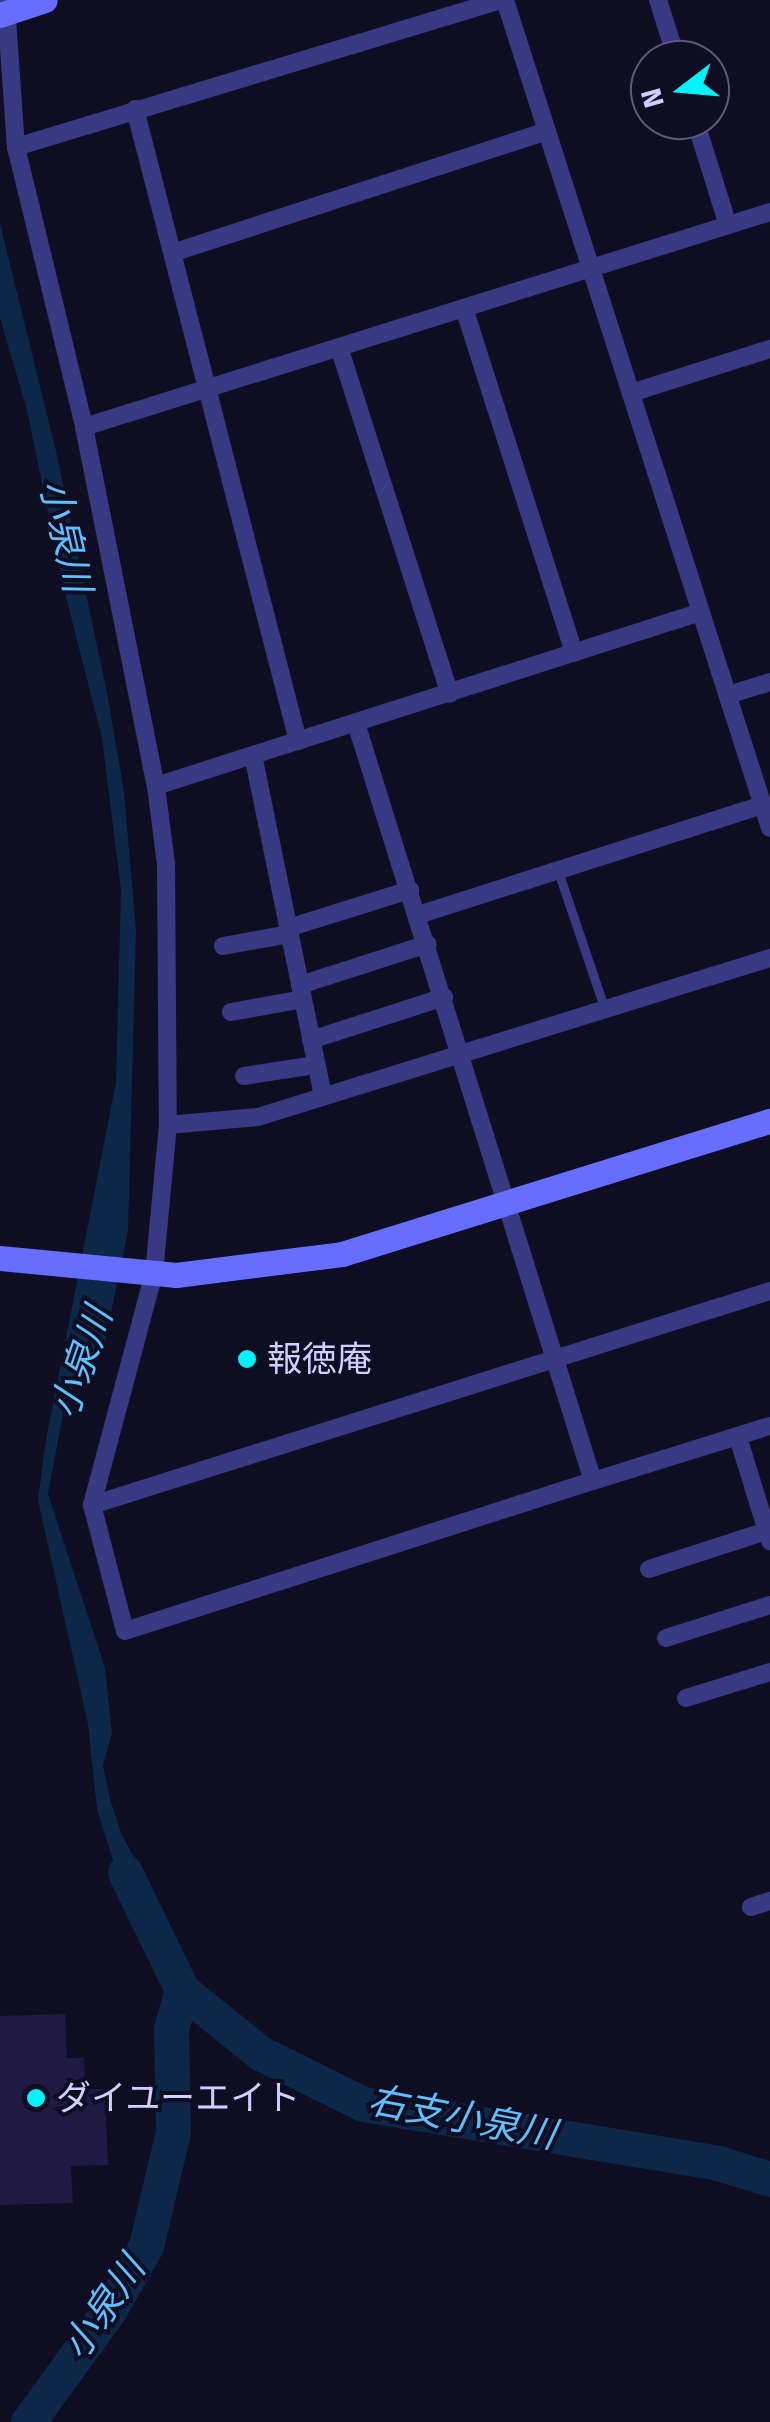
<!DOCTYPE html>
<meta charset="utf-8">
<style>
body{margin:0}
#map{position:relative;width:770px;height:2422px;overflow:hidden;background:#0f0d22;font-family:"Fira Sans","Noto Sans JP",sans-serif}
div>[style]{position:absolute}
.water>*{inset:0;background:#0c2748}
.river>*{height:35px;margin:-17.5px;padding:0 17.5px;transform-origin:17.5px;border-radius:17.5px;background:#0c2748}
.building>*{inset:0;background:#1f1944}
.lane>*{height:9px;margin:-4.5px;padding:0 4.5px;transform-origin:4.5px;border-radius:4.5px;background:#373a82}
.street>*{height:18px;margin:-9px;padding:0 9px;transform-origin:9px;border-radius:9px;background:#373a82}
.secondary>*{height:25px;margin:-12.5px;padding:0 12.5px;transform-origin:12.5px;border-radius:12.5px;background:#666dff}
.dots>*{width:28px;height:28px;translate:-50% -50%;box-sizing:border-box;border:5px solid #0f0d22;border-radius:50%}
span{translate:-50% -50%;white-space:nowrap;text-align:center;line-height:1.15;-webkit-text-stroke:8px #0f0d22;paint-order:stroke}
.poi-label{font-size:35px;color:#d1cfff}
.left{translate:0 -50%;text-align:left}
.water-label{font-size:38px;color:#5dc0ff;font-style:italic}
.north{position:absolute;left:630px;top:40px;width:100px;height:100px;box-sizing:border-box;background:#0f0d22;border:2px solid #5d5b7a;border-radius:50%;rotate:254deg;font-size:28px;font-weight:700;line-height:40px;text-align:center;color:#d1cfff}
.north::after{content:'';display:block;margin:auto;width:35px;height:45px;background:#00f3fa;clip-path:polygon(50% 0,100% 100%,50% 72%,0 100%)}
</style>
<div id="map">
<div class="water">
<i style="clip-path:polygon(0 224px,56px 451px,108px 698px,124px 792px,136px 930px,128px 1231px,105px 1341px,66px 1398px,48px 1494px,105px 1668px,112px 1733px,103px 1765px,110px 1799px,121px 1833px,162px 1911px,131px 1917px,97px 1809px,88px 1724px,38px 1500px,46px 1440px,116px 1082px,121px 889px,102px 738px,64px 589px,27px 410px,0 318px)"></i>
</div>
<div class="river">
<i style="left:182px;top:1990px;width:100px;rotate:38.9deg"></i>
<i style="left:260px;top:2053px;width:115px;rotate:26.3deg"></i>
<i style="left:363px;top:2104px;width:360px;rotate:9.4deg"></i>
<i style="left:718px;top:2163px;width:54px;rotate:17.1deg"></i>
<i style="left:28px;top:2422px;width:140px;rotate:-54deg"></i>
<i style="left:110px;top:2309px;width:73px;rotate:-60.3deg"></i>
<i style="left:146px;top:2246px;width:117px;rotate:-76.7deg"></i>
<i style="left:173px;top:2132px;width:103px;rotate:-91.1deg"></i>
<i style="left:171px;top:2029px;width:41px;rotate:-74.2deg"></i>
<i style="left:182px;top:1990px;width:131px;rotate:-115.8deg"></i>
</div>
<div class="building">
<i style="clip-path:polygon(65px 2014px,67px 2058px,84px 2058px,85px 2089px,105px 2089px,108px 2165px,71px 2166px,73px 2203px,0 2205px,0 2016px)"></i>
</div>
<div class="lane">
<i style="left:558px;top:871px;width:147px;rotate:71.3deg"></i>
</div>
<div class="street">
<i style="left:505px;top:0;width:869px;rotate:72.25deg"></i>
<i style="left:658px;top:0;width:63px;rotate:72.4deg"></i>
<i style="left:6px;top:5px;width:142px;rotate:86deg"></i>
<i style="left:16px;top:147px;width:288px;rotate:76.3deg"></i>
<i style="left:84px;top:427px;width:366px;rotate:78.7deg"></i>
<i style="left:156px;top:786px;width:79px;rotate:82.7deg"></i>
<i style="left:166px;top:864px;width:261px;rotate:89.6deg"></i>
<i style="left:168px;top:1125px;width:149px;rotate:95.4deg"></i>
<i style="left:154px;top:1273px;width:240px;rotate:105deg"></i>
<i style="left:92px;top:1505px;width:130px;rotate:75.3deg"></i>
<i style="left:125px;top:1631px;width:491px;rotate:-17.8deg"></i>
<i style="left:135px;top:109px;width:653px;rotate:75.54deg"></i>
<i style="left:695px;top:120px;width:110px;rotate:72.6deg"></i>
<i style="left:16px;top:147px;width:507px;rotate:-16.86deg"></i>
<i style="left:175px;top:252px;width:391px;rotate:-18deg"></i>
<i style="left:464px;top:308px;width:362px;rotate:72.3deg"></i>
<i style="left:339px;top:347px;width:364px;rotate:72.3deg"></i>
<i style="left:631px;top:393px;width:146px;rotate:-17.6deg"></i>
<i style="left:84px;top:427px;width:719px;rotate:-17.4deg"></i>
<i style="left:728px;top:695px;width:44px;rotate:-17.2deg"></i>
<i style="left:356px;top:723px;width:794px;rotate:72.64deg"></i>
<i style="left:593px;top:1481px;width:185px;rotate:-17.3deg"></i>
<i style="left:253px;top:755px;width:349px;rotate:78.4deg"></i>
<i style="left:156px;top:786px;width:572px;rotate:-17.71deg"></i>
<i style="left:418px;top:915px;width:362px;rotate:-17.7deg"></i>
<i style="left:288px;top:928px;width:128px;rotate:-17.3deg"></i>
<i style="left:223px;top:946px;width:68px;rotate:-10.2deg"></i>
<i style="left:300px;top:985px;width:134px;rotate:-17.8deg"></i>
<i style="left:231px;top:1012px;width:73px;rotate:-10.2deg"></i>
<i style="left:311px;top:1040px;width:140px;rotate:-17.9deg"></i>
<i style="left:244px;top:1076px;width:73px;rotate:-8.7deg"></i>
<i style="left:168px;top:1125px;width:90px;rotate:-5.1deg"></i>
<i style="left:258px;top:1117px;width:536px;rotate:-17.25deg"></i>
<i style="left:738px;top:1437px;width:109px;rotate:72.9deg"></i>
<i style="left:92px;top:1505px;width:711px;rotate:-17.52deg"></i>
<i style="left:649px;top:1569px;width:124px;rotate:-17.9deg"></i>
<i style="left:666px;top:1638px;width:109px;rotate:-17.6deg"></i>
<i style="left:686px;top:1698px;width:88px;rotate:-17.2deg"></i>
<i style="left:751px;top:1907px;width:20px;rotate:-18deg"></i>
</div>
<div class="secondary">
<i style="left:0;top:15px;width:47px;rotate:-18.4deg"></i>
<i style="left:0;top:1258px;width:177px;rotate:5.5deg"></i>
<i style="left:176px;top:1275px;width:167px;rotate:-7.2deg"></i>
<i style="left:342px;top:1254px;width:448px;rotate:-17.3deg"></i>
</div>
<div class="dots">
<i style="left:247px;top:1359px;background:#00f3fa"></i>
<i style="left:36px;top:2098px;background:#00f3fa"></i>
</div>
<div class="poi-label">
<span class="left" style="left:267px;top:1359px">報徳庵</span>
<span class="left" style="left:56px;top:2098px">ダイユーエイト</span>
</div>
<div class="water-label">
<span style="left:65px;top:536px;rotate:77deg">小泉川</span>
<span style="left:82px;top:1363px;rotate:-71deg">小泉川</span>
<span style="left:462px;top:2118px;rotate:11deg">右支小泉川</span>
<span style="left:104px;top:2308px;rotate:-56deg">小泉川</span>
</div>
<div class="north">N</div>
</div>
